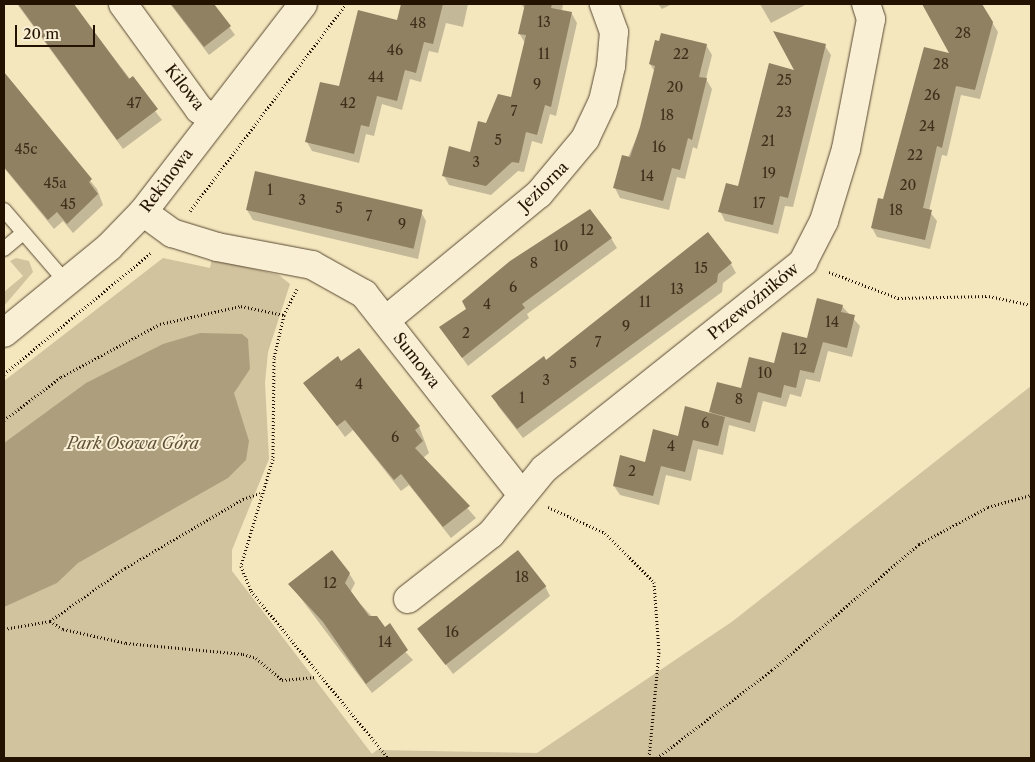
<!DOCTYPE html>
<meta charset="utf-8">
<style>
body{margin:0}
#map{position:relative;width:1035px;height:762px;overflow:hidden;background:#f4e7be;font-family:"Libre Caslon Text",serif}
div>[style]{position:absolute}
.green>*{inset:0;background:#d1c39e}
.water>*{inset:0;background:#ad9f7e}
.shadow>*{inset:0;background:#0003}
.building>*{inset:0;background:#908163;transform-origin:0 0}
.path>*{height:3px;margin-top:-1.5px;transform-origin:0;background:repeating-linear-gradient(90deg,#241201 0 1px,transparent 0 3.5px)}
.roads{filter:drop-shadow(0 0 1px #584730) drop-shadow(0 0 1px #584730)}
.lane>*{height:14px;margin:-7px;padding:0 7px;transform-origin:7px;border-radius:7px;background:#f8efd5}
.street>*{height:28px;margin:-14px;padding:0 14px;transform-origin:14px;border-radius:14px;background:#f8efd5}
span{translate:-50% -50%;white-space:nowrap;text-align:center;line-height:1.15;-webkit-text-stroke:4px #f8efd5;paint-order:stroke}
.number-label{font-size:14px;color:#3f2e1a}
.number-label span{-webkit-text-stroke-width:0}
.street-label{font-size:16px;color:#241201}
.park-label{font-size:16px;color:#615038;font-style:italic}
.frame{position:absolute;inset:0;border:5px solid #241201;pointer-events:none}
.scale{position:absolute;left:15px;top:25px;width:80px;height:22px;box-sizing:border-box;border:2px solid #241201;border-top:0;padding-left:6px;font-size:15px;line-height:18px;white-space:nowrap;color:#241201;-webkit-text-stroke:4px #f8efd5;paint-order:stroke}
</style>
<div id="map">
<div class="green">
<i style="clip-path:polygon(16px 258px,29px 261px,33px 272px,4px 306px,4px 292px,23px 276px,10px 261px)"></i>
<i style="clip-path:polygon(163px 258px,210px 268px,212px 259px,279px 275px,290px 284px,268px 352px,265px 383px,269px 459px,232px 550px,232px 571px,372px 754px,377px 750px,537px 753px,733px 621px,1031px 386px,1031px 758px,4px 758px,4px 381px)"></i>
</div>
<div class="water">
<i style="clip-path:polygon(200px 333px,242px 334px,248px 339px,250px 369px,234px 393px,249px 441px,246px 460px,228px 478px,78px 563px,57px 583px,4px 607px,4px 443px,86px 383px,163px 344px)"></i>
</div>
<div class="shadow">
<i style="clip-path:polygon(17px 4px,72px 4px,162px 120px,123px 149px)"></i>
<i style="clip-path:polygon(170px 4px,213px 4px,235px 35px,209px 55px)"></i>
<i style="clip-path:polygon(410px 4px,468px 4px,463px 27px,446px 23px,438px 53px,429px 51px,421px 82px,410px 79px,402px 110px,382px 104px,374px 136px,366px 134px,359px 163px,312px 151px,307px 142px,340px 88px)"></i>
<i style="clip-path:polygon(521px 4px,563px 4px,562px 11px,572px 14px,577px 23px,556px 116px,550px 114px,542px 144px,532px 141px,524px 172px,518px 171px,491px 195px,449px 185px,444px 176px,471px 153px,487px 124px,512px 99px,525px 43px,519px 33px,525px 9px)"></i>
<i style="clip-path:polygon(658px 4px,672px 4px,662px 9px)"></i>
<i style="clip-path:polygon(760px 4px,804px 4px,805px 5px,771px 23px)"></i>
<i style="clip-path:polygon(923px 4px,981px 4px,998px 32px,980px 99px,961px 95px,947px 156px,942px 155px,929px 211px,937px 221px,930px 249px,877px 237px,872px 228px,952px 54px)"></i>
<i style="clip-path:polygon(706px 45px,712px 55px,706px 79px,712px 89px,697px 149px,693px 147px,685px 179px,677px 177px,669px 210px,620px 198px,615px 188px,641px 127px,655px 72px,650px 64px)"></i>
<i style="clip-path:polygon(825px 46px,831px 55px,793px 207px,785px 206px,778px 234px,725px 221px,720px 211px,739px 187px,796px 72px)"></i>
<i style="clip-path:polygon(4px 77px,97px 189px,103px 205px,73px 233px,63px 221px,54px 229px,4px 168px)"></i>
<i style="clip-path:polygon(256px 173px,421px 212px,426px 221px,418px 259px,253px 220px,247px 210px)"></i>
<i style="clip-path:polygon(611px 238px,617px 248px,527px 314px,529px 318px,468px 366px,441px 328px)"></i>
<i style="clip-path:polygon(731px 264px,736px 273px,723px 283px,722px 292px,523px 438px,498px 406px,493px 396px,546px 361px)"></i>
<i style="clip-path:polygon(842px 306px,860px 326px,852px 357px,828px 351px,820px 382px,806px 379px,801px 397px,790px 394px,786px 407px,763px 401px,755px 432px,729px 425px,723px 455px,698px 449px,691px 481px,666px 475px,659px 505px,620px 495px,614px 486px,808px 340px)"></i>
<i style="clip-path:polygon(305px 383px,419px 426px,429px 453px,423px 458px,476px 518px,451px 538px,409px 485px,401px 491px,353px 430px,345px 437px)"></i>
<i style="clip-path:polygon(349px 573px,355px 583px,350px 593px,413px 660px,372px 693px,290px 584px)"></i>
<i style="clip-path:polygon(545px 586px,550px 596px,453px 674px,419px 628px)"></i>
</div>
<div class="building">
<i style="clip-path:polygon(18px 4px,74px 4px,129px 79px,133px 76px,158px 109px,117px 140px)"></i>
<i style="clip-path:polygon(171px 4px,214px 4px,231px 26px,204px 47px)"></i>
<i style="clip-path:polygon(401px 4px,443px 4px,433px 44px,424px 42px,416px 73px,405px 70px,397px 101px,377px 96px,369px 127px,361px 125px,354px 154px,305px 142px,320px 82px,339px 86px,358px 10px,397px 20px)"></i>
<i style="clip-path:polygon(525px 4px,552px 4px,551px 8px,572px 12px,551px 107px,545px 105px,537px 135px,526px 132px,519px 163px,512px 162px,486px 186px,442px 176px,449px 146px,470px 152px,478px 121px,486px 123px,498px 94px,511px 97px,526px 35px,518px 34px)"></i>
<i style="clip-path:polygon(922px 4px,982px 4px,993px 22px,975px 90px,956px 86px,942px 148px,937px 146px,923px 208px,932px 210px,925px 240px,871px 228px,878px 198px,883px 199px,924px 47px,949px 53px)"></i>
<i style="clip-path:polygon(773px 31px,826px 44px,788px 198px,780px 196px,773px 225px,718px 212px,726px 183px,738px 186px,769px 63px,794px 70px)"></i>
<i style="clip-path:polygon(661px 33px,707px 44px,699px 77px,707px 78px,692px 140px,688px 138px,680px 170px,672px 168px,663px 201px,613px 188px,622px 155px,630px 157px,640px 127px,655px 66px,649px 64px,655px 40px,659px 41px)"></i>
<i style="clip-path:polygon(4px 72px,92px 179px,89px 182px,98px 194px,67px 224px,57px 212px,48px 220px,4px 167px)"></i>
<i style="left:255px;top:171px;width:172px;height:40px;rotate:13deg"></i>
<i style="clip-path:polygon(590px 209px,612px 238px,522px 304px,525px 308px,462px 358px,439px 327px,466px 309px,462px 301px,510px 261px)"></i>
<i style="clip-path:polygon(708px 232px,732px 263px,718px 274px,717px 282px,517px 429px,491px 396px,544px 356px,546px 360px)"></i>
<i style="clip-path:polygon(817px 298px,843px 305px,841px 312px,855px 315px,847px 348px,823px 342px,814px 373px,800px 370px,796px 388px,784px 385px,781px 398px,758px 392px,750px 423px,709px 412px,717px 382px,741px 388px,749px 357px,774px 363px,782px 332px,807px 338px)"></i>
<i style="clip-path:polygon(359px 348px,420px 426px,415px 430px,423px 441px,415px 448px,470px 506px,443px 527px,401px 474px,394px 480px,345px 420px,337px 426px,303px 383px,338px 356px,341px 361px)"></i>
<i style="clip-path:polygon(685px 406px,725px 417px,718px 446px,693px 440px,685px 472px,661px 466px,653px 496px,613px 486px,620px 455px,645px 462px,653px 429px,678px 436px)"></i>
<i style="clip-path:polygon(332px 550px,350px 573px,345px 583px,369px 616px,377px 616px,385px 627px,390px 623px,408px 650px,366px 684px,323px 622px,288px 584px)"></i>
<i style="left:518px;top:550px;width:46px;height:128px;rotate:52deg"></i>
</div>
<div class="path">
<i style="left:190px;top:211px;width:259px;rotate:-53deg"></i>
<i style="left:829px;top:272px;width:74px;rotate:20.6deg"></i>
<i style="left:898px;top:298px;width:91px;rotate:-1.3deg"></i>
<i style="left:989px;top:296px;width:43px;rotate:12.1deg"></i>
<i style="left:297px;top:289px;width:29px;rotate:117deg"></i>
<i style="left:284px;top:315px;width:44px;rotate:103.1deg"></i>
<i style="left:274px;top:358px;width:101px;rotate:90.6deg"></i>
<i style="left:273px;top:459px;width:112px;rotate:106.7deg"></i>
<i style="left:241px;top:566px;width:27px;rotate:68deg"></i>
<i style="left:251px;top:591px;width:216px;rotate:50.6deg"></i>
<i style="left:4px;top:374px;width:192px;rotate:-39.5deg"></i>
<i style="left:4px;top:420px;width:71px;rotate:-37deg"></i>
<i style="left:61px;top:377px;width:112px;rotate:-28.2deg"></i>
<i style="left:160px;top:324px;width:83px;rotate:-12.5deg"></i>
<i style="left:241px;top:306px;width:44px;rotate:11.8deg"></i>
<i style="left:548px;top:507px;width:63px;rotate:24.5deg"></i>
<i style="left:605px;top:533px;width:69px;rotate:45deg"></i>
<i style="left:654px;top:582px;width:70px;rotate:85.9deg"></i>
<i style="left:659px;top:652px;width:106px;rotate:95.4deg"></i>
<i style="left:50px;top:621px;width:15px;rotate:32deg"></i>
<i style="left:63px;top:629px;width:65px;rotate:12.5deg"></i>
<i style="left:126px;top:643px;width:118px;rotate:5.4deg"></i>
<i style="left:243px;top:654px;width:14px;rotate:17deg"></i>
<i style="left:256px;top:658px;width:34px;rotate:40deg"></i>
<i style="left:282px;top:680px;width:35px;rotate:-5deg"></i>
<i style="left:4px;top:629px;width:47px;rotate:-9.9deg"></i>
<i style="left:50px;top:621px;width:92px;rotate:-35.2deg"></i>
<i style="left:125px;top:568px;width:137px;rotate:-30.3deg"></i>
<i style="left:243px;top:499px;width:18px;rotate:-19deg"></i>
<i style="left:657px;top:758px;width:145px;rotate:-37.4deg"></i>
<i style="left:772px;top:670px;width:194px;rotate:-40.6deg"></i>
<i style="left:919px;top:544px;width:78px;rotate:-28.2deg"></i>
<i style="left:988px;top:507px;width:45px;rotate:-15.6deg"></i>
</div>
<div class="roads">
<div class="lane">
<i style="left:4px;top:210px;width:95px;rotate:49.3deg"></i>
<i style="left:4px;top:249px;width:25px;rotate:-40deg"></i>
</div>
<div class="street">
<i style="left:123px;top:4px;width:130px;rotate:54.1deg"></i>
<i style="left:199px;top:109px;width:17px;rotate:36deg"></i>
<i style="left:143px;top:212px;width:36px;rotate:36deg"></i>
<i style="left:172px;top:233px;width:47px;rotate:17.3deg"></i>
<i style="left:217px;top:247px;width:97px;rotate:10.7deg"></i>
<i style="left:312px;top:265px;width:60px;rotate:29.1deg"></i>
<i style="left:364px;top:294px;width:256px;rotate:51.8deg"></i>
<i style="left:386px;top:320px;width:198px;rotate:-39.5deg"></i>
<i style="left:539px;top:194px;width:72px;rotate:-50.1deg"></i>
<i style="left:585px;top:139px;width:42px;rotate:-64.7deg"></i>
<i style="left:603px;top:101px;width:36px;rotate:-77deg"></i>
<i style="left:611px;top:66px;width:34px;rotate:-85deg"></i>
<i style="left:614px;top:32px;width:30px;rotate:-110deg"></i>
<i style="left:4px;top:333px;width:136px;rotate:-39.3deg"></i>
<i style="left:109px;top:247px;width:49px;rotate:-45.8deg"></i>
<i style="left:143px;top:212px;width:262px;rotate:-52.4deg"></i>
<i style="left:408px;top:599px;width:105px;rotate:-38.1deg"></i>
<i style="left:491px;top:534px;width:84px;rotate:-50.8deg"></i>
<i style="left:544px;top:469px;width:332px;rotate:-38.6deg"></i>
<i style="left:803px;top:262px;width:46px;rotate:-62.9deg"></i>
<i style="left:824px;top:221px;width:75px;rotate:-73deg"></i>
<i style="left:846px;top:149px;width:132px;rotate:-79.1deg"></i>
<i style="left:871px;top:19px;width:16px;rotate:-108deg"></i>
</div>
</div>
<div class="number-label">
<span style="left:544px;top:22px">13</span>
<span style="left:418px;top:23px">48</span>
<span style="left:963px;top:33px">28</span>
<span style="left:395px;top:50px">46</span>
<span style="left:544px;top:54px">11</span>
<span style="left:681px;top:54px">22</span>
<span style="left:941px;top:64px">28</span>
<span style="left:376px;top:77px">44</span>
<span style="left:784px;top:80px">25</span>
<span style="left:537px;top:84px">9</span>
<span style="left:675px;top:87px">20</span>
<span style="left:932px;top:95px">26</span>
<span style="left:134px;top:103px">47</span>
<span style="left:348px;top:103px">42</span>
<span style="left:514px;top:111px">7</span>
<span style="left:784px;top:112px">23</span>
<span style="left:667px;top:115px">18</span>
<span style="left:927px;top:126px">24</span>
<span style="left:498px;top:140px">5</span>
<span style="left:768px;top:141px">21</span>
<span style="left:659px;top:147px">16</span>
<span style="left:26px;top:149px">45c</span>
<span style="left:915px;top:155px">22</span>
<span style="left:476px;top:162px">3</span>
<span style="left:769px;top:173px">19</span>
<span style="left:647px;top:176px">14</span>
<span style="left:55px;top:183px">45a</span>
<span style="left:908px;top:185px">20</span>
<span style="left:270px;top:190px">1</span>
<span style="left:302px;top:200px">3</span>
<span style="left:759px;top:203px">17</span>
<span style="left:68px;top:204px">45</span>
<span style="left:339px;top:208px">5</span>
<span style="left:896px;top:210px">18</span>
<span style="left:369px;top:216px">7</span>
<span style="left:402px;top:224px">9</span>
<span style="left:587px;top:230px">12</span>
<span style="left:561px;top:246px">10</span>
<span style="left:534px;top:263px">8</span>
<span style="left:701px;top:268px">15</span>
<span style="left:513px;top:287px">6</span>
<span style="left:677px;top:289px">13</span>
<span style="left:645px;top:302px">11</span>
<span style="left:487px;top:304px">4</span>
<span style="left:832px;top:322px">14</span>
<span style="left:626px;top:326px">9</span>
<span style="left:466px;top:333px">2</span>
<span style="left:598px;top:342px">7</span>
<span style="left:800px;top:349px">12</span>
<span style="left:573px;top:363px">5</span>
<span style="left:765px;top:373px">10</span>
<span style="left:546px;top:380px">3</span>
<span style="left:359px;top:384px">4</span>
<span style="left:522px;top:398px">1</span>
<span style="left:739px;top:399px">8</span>
<span style="left:705px;top:423px">6</span>
<span style="left:395px;top:437px">6</span>
<span style="left:671px;top:446px">4</span>
<span style="left:632px;top:471px">2</span>
<span style="left:522px;top:577px">18</span>
<span style="left:330px;top:583px">12</span>
<span style="left:452px;top:632px">16</span>
<span style="left:385px;top:642px">14</span>
</div>
<div class="street-label">
<span style="left:185px;top:87px;rotate:52deg">Kilowa</span>
<span style="left:166px;top:180px;rotate:-53deg">Rekinowa</span>
<span style="left:543px;top:186px;rotate:-45deg">Jeziorna</span>
<span style="left:753px;top:301px;rotate:-39deg">Przewoźników</span>
<span style="left:417px;top:360px;rotate:52deg">Sumowa</span>
</div>
<div class="park-label">
<span style="left:133px;top:443px">Park Osowa Góra</span>
</div>
<div class="frame"></div>
<div class="scale">20 m</div>
</div>
